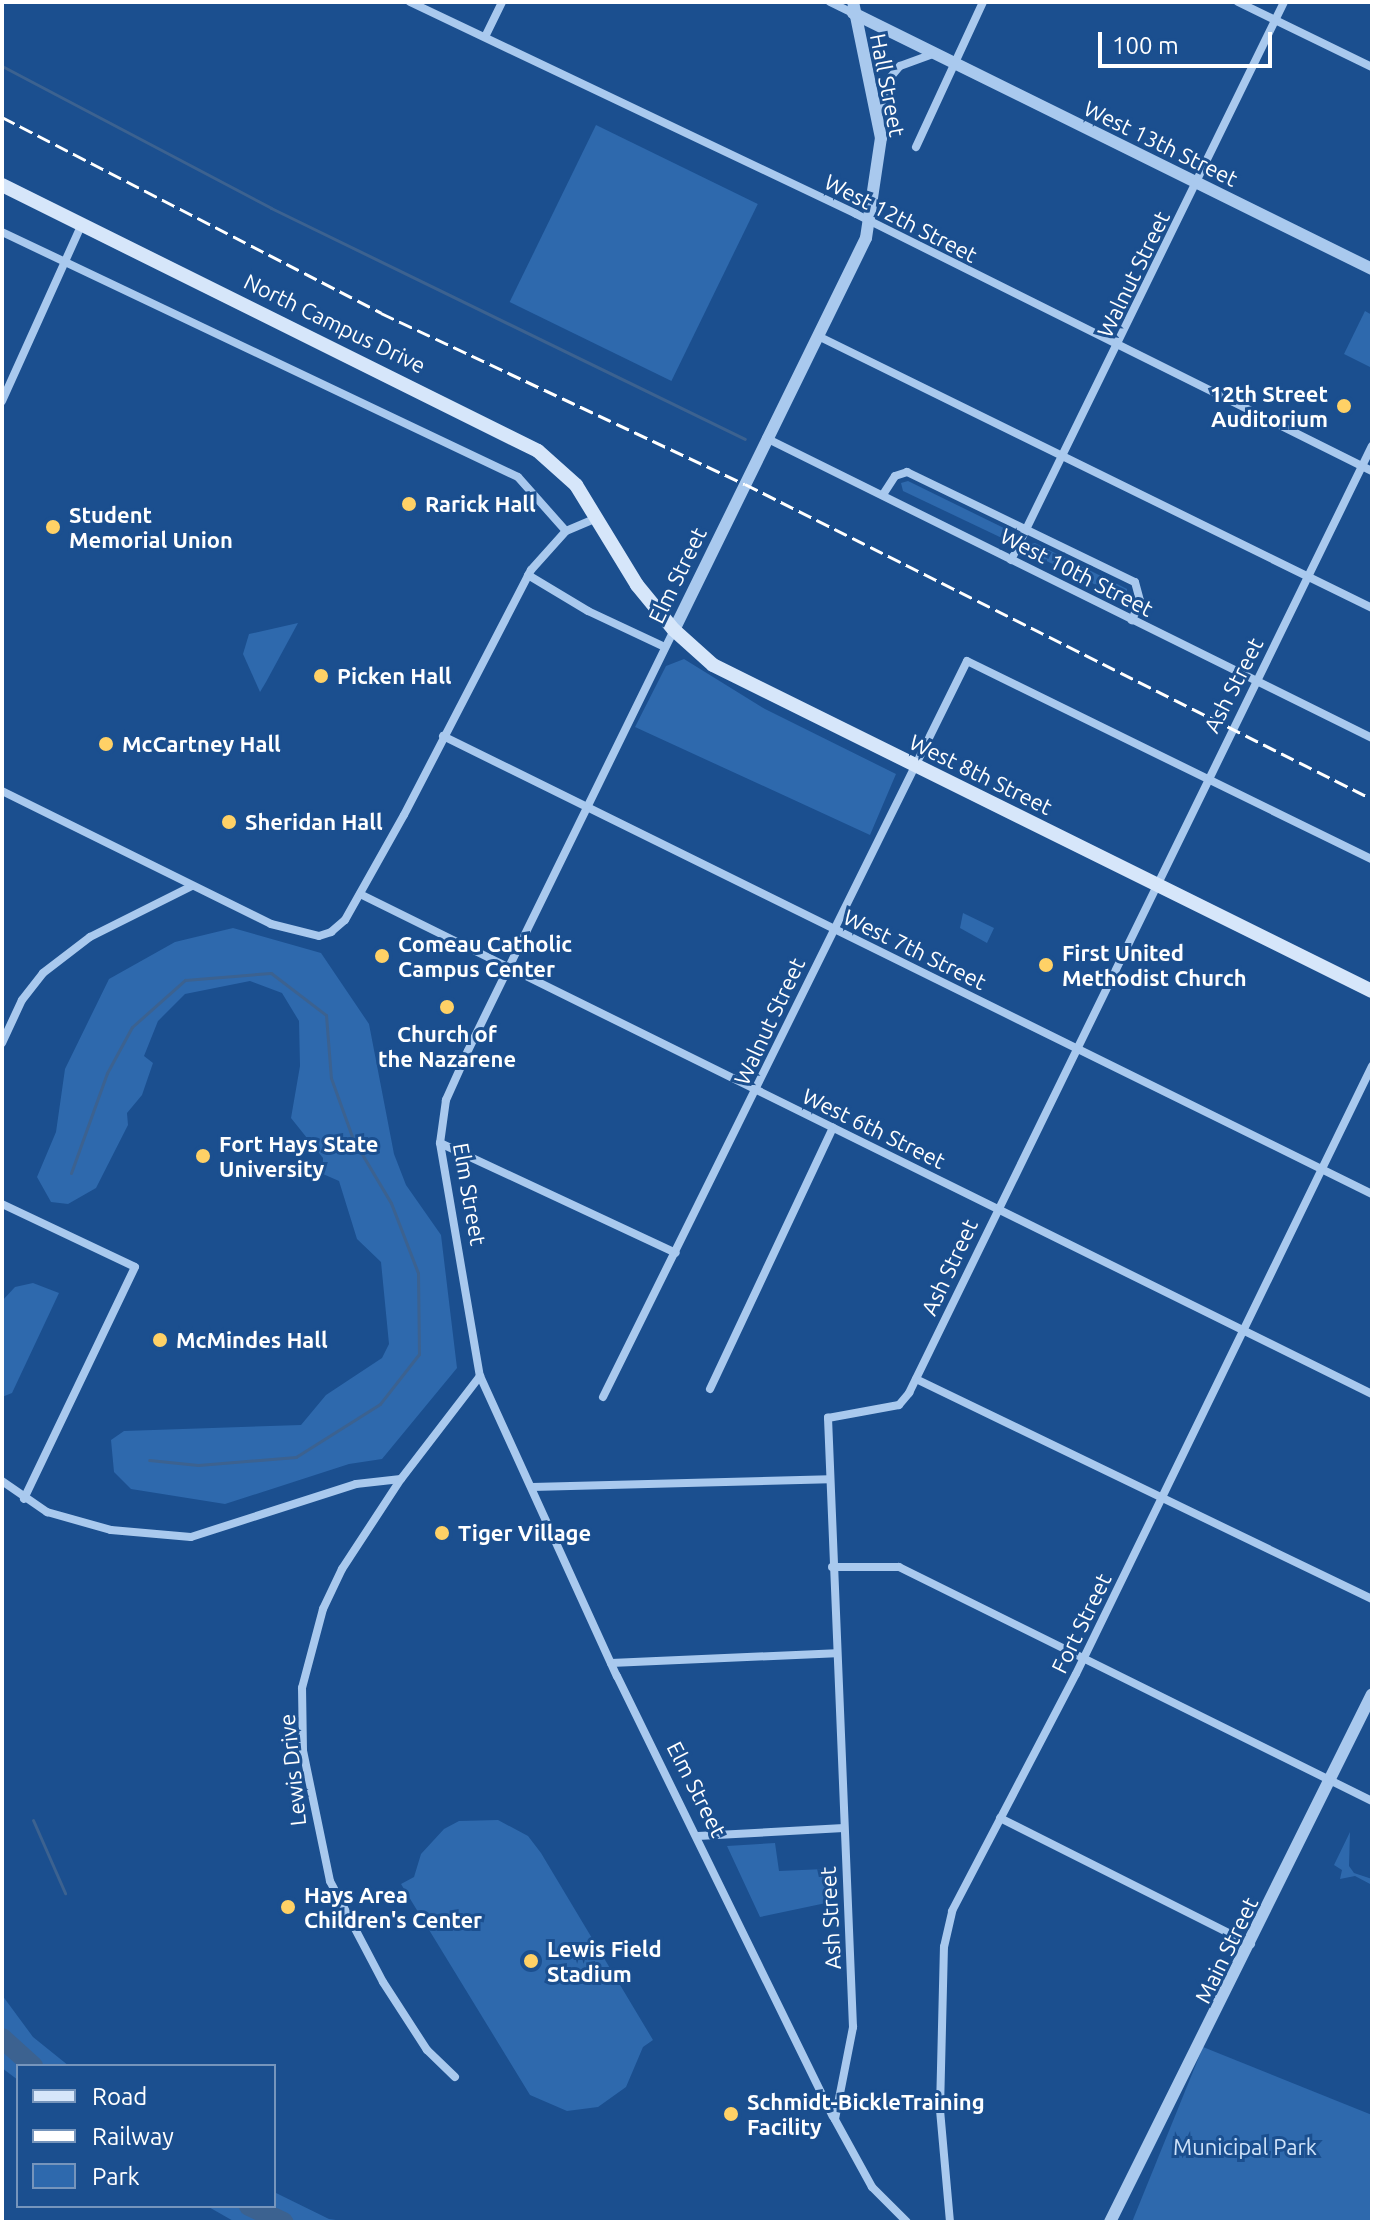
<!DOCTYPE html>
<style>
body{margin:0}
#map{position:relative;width:1374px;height:2224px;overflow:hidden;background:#1b4f8f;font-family:Ubuntu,sans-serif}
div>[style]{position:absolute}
.green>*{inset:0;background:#2e69ad;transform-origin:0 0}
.stream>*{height:3px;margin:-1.5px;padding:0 1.5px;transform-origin:1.5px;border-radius:1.5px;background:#3c6290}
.river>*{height:20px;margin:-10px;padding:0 10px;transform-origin:10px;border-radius:10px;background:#3c6290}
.minor>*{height:8px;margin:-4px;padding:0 4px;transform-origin:4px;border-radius:4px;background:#a9c9ee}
.tertiary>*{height:12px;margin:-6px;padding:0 6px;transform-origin:6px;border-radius:6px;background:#a9c9ee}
.secondary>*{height:14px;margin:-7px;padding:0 7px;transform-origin:7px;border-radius:7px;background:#d6e6fa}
.rail>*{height:3px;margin-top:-1.5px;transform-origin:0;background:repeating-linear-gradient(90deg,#fff 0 14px,transparent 0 20px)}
.dots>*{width:22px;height:22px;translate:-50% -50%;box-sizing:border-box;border:4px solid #1b4f8f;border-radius:50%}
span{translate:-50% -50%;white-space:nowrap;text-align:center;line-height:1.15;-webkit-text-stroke:6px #1b4f8f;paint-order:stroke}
.street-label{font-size:22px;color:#fff}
.poi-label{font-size:22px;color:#fff;font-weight:700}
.right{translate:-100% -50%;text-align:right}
.left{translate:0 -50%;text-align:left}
.park-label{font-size:22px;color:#cfe3fa}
.frame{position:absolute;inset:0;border:4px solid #fff;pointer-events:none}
.legend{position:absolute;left:16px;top:2064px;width:260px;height:144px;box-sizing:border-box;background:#1b4f8f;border:2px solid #7695bc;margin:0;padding:10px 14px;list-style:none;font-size:24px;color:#fff}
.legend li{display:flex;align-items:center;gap:16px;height:40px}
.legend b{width:40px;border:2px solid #7695bc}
.scale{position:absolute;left:1098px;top:32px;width:174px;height:36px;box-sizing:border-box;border:4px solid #fff;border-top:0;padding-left:10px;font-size:24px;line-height:28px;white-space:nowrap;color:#fff;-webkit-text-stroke:6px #1b4f8f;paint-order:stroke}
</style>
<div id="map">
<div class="green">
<i style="left:596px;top:125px;width:180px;height:197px;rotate:26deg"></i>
<i style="clip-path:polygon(1365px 311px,1372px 315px,1372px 368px,1344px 354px)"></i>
<i style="clip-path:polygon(908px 481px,1010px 531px,1010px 537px,1004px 539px,903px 491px,901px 483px)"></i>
<i style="clip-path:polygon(1035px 543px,1127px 589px,1127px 595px,1121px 597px,1030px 553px,1028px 545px)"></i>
<i style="clip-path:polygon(298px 623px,266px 682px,260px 692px,243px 654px,249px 634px)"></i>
<i style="clip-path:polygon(684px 659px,765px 709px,896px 774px,870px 835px,635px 727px,666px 666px)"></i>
<i style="clip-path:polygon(963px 913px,994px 928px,987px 943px,960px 928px)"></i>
<i style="clip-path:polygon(233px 928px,321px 953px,369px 1024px,394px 1154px,406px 1185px,441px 1235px,457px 1368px,382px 1459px,349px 1464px,225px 1504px,131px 1489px,114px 1472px,111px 1440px,124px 1431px,301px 1425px,326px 1395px,382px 1358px,389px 1344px,381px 1262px,357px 1239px,339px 1181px,323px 1174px,323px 1158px,291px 1118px,300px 1066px,299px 1021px,282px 993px,250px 981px,185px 994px,158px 1021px,144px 1056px,153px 1063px,142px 1095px,127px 1113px,128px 1125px,96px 1188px,68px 1204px,51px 1202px,37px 1177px,56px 1132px,65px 1069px,109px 979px,175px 942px)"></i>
<i style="clip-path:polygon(33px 1283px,59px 1293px,12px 1393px,2px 1397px,2px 1301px,15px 1287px)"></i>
<i style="clip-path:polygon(498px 1820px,528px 1836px,541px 1853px,653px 2040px,643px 2047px,626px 2087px,598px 2107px,567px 2111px,530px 2095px,401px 1884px,414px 1877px,421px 1854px,444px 1829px,459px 1821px)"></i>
<i style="clip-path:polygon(1350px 1832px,1349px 1866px,1354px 1873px,1372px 1879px,1372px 1885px,1355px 1876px,1340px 1879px,1342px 1870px,1334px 1865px)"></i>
<i style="clip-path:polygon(775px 1843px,779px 1871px,825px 1869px,826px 1903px,760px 1917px,727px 1846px)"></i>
<i style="clip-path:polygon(2px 1995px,33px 2037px,69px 2066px,18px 2066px,18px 2080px,2px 2068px)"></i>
<i style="clip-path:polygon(1203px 2047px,1372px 2115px,1372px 2222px,1132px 2222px)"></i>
<i style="clip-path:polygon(274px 2192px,329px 2219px,350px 2222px,235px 2222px,207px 2206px,274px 2206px)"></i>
</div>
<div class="stream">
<i style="left:2px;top:66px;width:304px;rotate:27.8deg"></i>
<i style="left:271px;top:208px;width:527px;rotate:25.98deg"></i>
<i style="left:71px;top:1173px;width:106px;rotate:-70.2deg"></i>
<i style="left:107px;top:1073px;width:52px;rotate:-61.5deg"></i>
<i style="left:132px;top:1027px;width:71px;rotate:-41.6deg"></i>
<i style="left:185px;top:980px;width:86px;rotate:-4.7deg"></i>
<i style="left:271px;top:973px;width:69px;rotate:37.4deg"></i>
<i style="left:326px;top:1015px;width:63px;rotate:85.5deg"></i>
<i style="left:331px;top:1078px;width:65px;rotate:70.2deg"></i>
<i style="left:353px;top:1139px;width:74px;rotate:59.3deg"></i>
<i style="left:391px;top:1203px;width:75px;rotate:68.9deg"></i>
<i style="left:418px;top:1273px;width:81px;rotate:89.3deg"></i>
<i style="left:419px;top:1354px;width:63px;rotate:128deg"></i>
<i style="left:380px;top:1404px;width:99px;rotate:147.8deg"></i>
<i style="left:296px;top:1457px;width:98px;rotate:175.3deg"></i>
<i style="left:198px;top:1465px;width:49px;rotate:-174.2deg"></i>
<i style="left:33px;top:1820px;width:80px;rotate:66.3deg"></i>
</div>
<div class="river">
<i style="left:2px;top:2038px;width:42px;rotate:42.1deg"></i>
<i style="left:249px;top:2206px;width:38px;rotate:25deg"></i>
</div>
<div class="minor">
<i style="left:410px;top:2px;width:494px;rotate:25.4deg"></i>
<i style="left:856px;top:214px;width:576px;rotate:26.48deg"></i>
<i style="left:830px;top:2px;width:25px;rotate:26deg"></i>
<i style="left:1238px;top:2px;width:149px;rotate:25.9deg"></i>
<i style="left:485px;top:37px;width:39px;rotate:-64deg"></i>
<i style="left:877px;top:117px;width:40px;rotate:-72deg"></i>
<i style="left:889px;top:79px;width:17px;rotate:-50deg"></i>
<i style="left:900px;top:66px;width:35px;rotate:-20deg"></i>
<i style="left:916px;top:147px;width:160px;rotate:-65.2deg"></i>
<i style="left:2px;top:232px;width:571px;rotate:25.4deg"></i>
<i style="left:518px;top:477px;width:72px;rotate:48.4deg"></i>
<i style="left:818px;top:336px;width:617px;rotate:26.15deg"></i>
<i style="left:2px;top:401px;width:194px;rotate:-65.7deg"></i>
<i style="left:766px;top:438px;width:676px;rotate:26.34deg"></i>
<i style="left:884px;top:493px;width:20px;rotate:-57deg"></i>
<i style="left:895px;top:476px;width:13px;rotate:-18deg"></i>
<i style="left:907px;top:472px;width:253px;rotate:25.8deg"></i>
<i style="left:1135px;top:582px;width:20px;rotate:75deg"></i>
<i style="left:1140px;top:601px;width:21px;rotate:113deg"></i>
<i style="left:1011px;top:560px;width:621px;rotate:-63.93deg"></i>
<i style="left:528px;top:575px;width:70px;rotate:31deg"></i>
<i style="left:588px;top:611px;width:85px;rotate:25.1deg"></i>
<i style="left:674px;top:630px;width:469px;rotate:116.1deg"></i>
<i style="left:468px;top:1051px;width:54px;rotate:114.2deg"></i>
<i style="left:446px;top:1100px;width:43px;rotate:97.9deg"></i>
<i style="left:440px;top:1143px;width:236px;rotate:80.3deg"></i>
<i style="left:480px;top:1376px;width:330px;rotate:65.5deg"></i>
<i style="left:617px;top:1676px;width:490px;rotate:63.9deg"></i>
<i style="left:833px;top:2116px;width:81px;rotate:61.2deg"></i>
<i style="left:872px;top:2187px;width:49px;rotate:45deg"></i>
<i style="left:443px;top:736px;width:1036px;rotate:26.24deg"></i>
<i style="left:2px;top:791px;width:300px;rotate:26.3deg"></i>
<i style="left:271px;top:924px;width:49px;rotate:14deg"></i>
<i style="left:319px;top:936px;width:13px;rotate:-18deg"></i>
<i style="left:331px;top:932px;width:18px;rotate:-41deg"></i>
<i style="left:345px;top:920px;width:120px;rotate:-60.7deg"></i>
<i style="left:404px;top:815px;width:276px;rotate:-62.6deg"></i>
<i style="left:531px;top:570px;width:52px;rotate:-48.1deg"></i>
<i style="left:566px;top:531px;width:34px;rotate:-23deg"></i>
<i style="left:360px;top:894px;width:1129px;rotate:26.29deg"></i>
<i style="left:2px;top:1043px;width:47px;rotate:-65.1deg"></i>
<i style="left:22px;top:1000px;width:34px;rotate:-52deg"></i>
<i style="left:43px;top:973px;width:59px;rotate:-37.5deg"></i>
<i style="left:90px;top:937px;width:114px;rotate:-26.6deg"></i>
<i style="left:440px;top:1143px;width:260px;rotate:25deg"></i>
<i style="left:2px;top:1204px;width:147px;rotate:25.3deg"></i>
<i style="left:135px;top:1267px;width:257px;rotate:115.6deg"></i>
<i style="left:916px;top:1379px;width:506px;rotate:25.76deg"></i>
<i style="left:710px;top:1389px;width:289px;rotate:-64.8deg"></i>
<i style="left:603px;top:1397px;width:821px;rotate:-63.68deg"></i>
<i style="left:967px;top:661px;width:451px;rotate:26.1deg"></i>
<i style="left:2px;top:1481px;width:55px;rotate:34.6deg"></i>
<i style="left:47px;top:1512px;width:66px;rotate:15.7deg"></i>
<i style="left:111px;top:1530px;width:80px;rotate:5deg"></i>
<i style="left:191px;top:1537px;width:173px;rotate:-17.8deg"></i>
<i style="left:356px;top:1484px;width:45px;rotate:-6.3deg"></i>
<i style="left:532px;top:1487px;width:297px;rotate:-1.5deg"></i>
<i style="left:832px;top:1567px;width:67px"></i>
<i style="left:899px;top:1567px;width:528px;rotate:26.32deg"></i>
<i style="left:611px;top:1663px;width:225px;rotate:-2.5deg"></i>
<i style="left:1000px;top:1818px;width:281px;rotate:26.7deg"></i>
<i style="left:698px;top:1836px;width:146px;rotate:-3.1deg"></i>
<i style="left:455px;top:2077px;width:39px;rotate:-136deg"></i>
<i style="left:427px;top:2050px;width:81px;rotate:-122.9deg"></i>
<i style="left:383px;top:1982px;width:114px;rotate:-117.7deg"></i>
<i style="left:330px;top:1881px;width:133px;rotate:-101.7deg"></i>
<i style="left:303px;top:1751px;width:63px;rotate:-90.9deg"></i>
<i style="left:302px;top:1688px;width:82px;rotate:-75.1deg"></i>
<i style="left:323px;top:1609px;width:44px;rotate:-64.6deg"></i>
<i style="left:342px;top:1569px;width:108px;rotate:-56.8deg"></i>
<i style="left:401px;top:1479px;width:130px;rotate:-52.5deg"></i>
<i style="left:835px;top:2119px;width:94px;rotate:-78.9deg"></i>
<i style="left:853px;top:2027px;width:610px;rotate:-92.35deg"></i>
<i style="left:828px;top:1418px;width:72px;rotate:-10.4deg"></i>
<i style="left:899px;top:1405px;width:16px;rotate:-50deg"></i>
<i style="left:909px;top:1393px;width:1054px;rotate:-63.95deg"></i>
<i style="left:950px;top:2222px;width:113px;rotate:-95.1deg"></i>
<i style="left:940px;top:2109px;width:162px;rotate:-88.6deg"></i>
<i style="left:944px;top:1947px;width:37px;rotate:-77deg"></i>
<i style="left:952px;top:1911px;width:267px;rotate:-62.4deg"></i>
<i style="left:1076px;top:1674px;width:676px;rotate:-64.04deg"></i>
</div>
<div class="tertiary">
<i style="left:853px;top:13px;width:579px;rotate:26.26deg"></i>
<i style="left:674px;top:630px;width:436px;rotate:-63.9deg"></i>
<i style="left:866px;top:238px;width:101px;rotate:-81.5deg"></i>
<i style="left:881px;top:138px;width:139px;rotate:-101.6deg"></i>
<i style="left:1110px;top:2222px;width:589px;rotate:-63.61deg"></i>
</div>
<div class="secondary">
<i style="left:2px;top:185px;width:598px;rotate:26.39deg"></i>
<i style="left:538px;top:451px;width:51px;rotate:41.8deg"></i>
<i style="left:576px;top:485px;width:117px;rotate:58.6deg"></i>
<i style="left:637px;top:585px;width:58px;rotate:50.6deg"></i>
<i style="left:674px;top:630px;width:52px;rotate:41.9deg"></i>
<i style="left:713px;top:665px;width:735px;rotate:26.32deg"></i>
</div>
<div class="rail">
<i style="left:2px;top:117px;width:427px;rotate:27.3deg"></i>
<i style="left:381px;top:313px;width:402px;rotate:25.2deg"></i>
<i style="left:745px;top:484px;width:702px;rotate:26.67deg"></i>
</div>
<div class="dots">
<i style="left:1344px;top:406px;background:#ffd166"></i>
<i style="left:409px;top:504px;background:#ffd166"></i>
<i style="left:53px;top:527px;background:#ffd166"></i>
<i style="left:321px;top:676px;background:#ffd166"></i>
<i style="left:106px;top:744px;background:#ffd166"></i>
<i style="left:229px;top:822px;background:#ffd166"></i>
<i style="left:382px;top:956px;background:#ffd166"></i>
<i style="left:1046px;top:965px;background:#ffd166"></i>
<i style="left:447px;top:1007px;background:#ffd166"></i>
<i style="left:203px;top:1156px;background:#ffd166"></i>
<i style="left:160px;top:1340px;background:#ffd166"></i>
<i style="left:442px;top:1533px;background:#ffd166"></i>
<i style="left:288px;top:1907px;background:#ffd166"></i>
<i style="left:531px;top:1961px;background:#ffd166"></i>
<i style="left:731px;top:2114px;background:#ffd166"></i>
</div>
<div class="street-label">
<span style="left:888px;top:85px;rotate:79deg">Hall Street</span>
<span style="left:1161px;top:143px;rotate:26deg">West 13th Street</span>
<span style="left:901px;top:218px;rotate:27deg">West 12th Street</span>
<span style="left:1133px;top:274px;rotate:-64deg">Walnut Street</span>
<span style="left:335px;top:323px;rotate:26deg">North Campus Drive</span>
<span style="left:1077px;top:572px;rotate:27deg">West 10th Street</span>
<span style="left:677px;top:575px;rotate:-64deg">Elm Street</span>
<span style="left:1233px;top:685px;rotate:-63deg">Ash Street</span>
<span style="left:981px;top:774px;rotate:26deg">West 8th Street</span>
<span style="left:915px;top:949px;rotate:26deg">West 7th Street</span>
<span style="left:769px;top:1021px;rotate:-65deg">Walnut Street</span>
<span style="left:874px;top:1128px;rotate:26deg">West 6th Street</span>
<span style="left:470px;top:1194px;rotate:80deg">Elm Street</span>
<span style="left:949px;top:1267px;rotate:-65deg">Ash Street</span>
<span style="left:1081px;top:1623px;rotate:-64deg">Fort Street</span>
<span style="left:292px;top:1770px;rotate:-96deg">Lewis Drive</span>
<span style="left:697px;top:1789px;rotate:63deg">Elm Street</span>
<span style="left:830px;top:1918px;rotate:-93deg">Ash Street</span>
<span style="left:1226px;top:1950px;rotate:-64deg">Main Street</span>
</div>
<div class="poi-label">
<span class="right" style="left:1328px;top:406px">12th Street<br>Auditorium</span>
<span class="left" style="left:425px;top:504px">Rarick Hall</span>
<span class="left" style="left:69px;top:527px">Student<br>Memorial Union</span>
<span class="left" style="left:337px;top:676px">Picken Hall</span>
<span class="left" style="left:122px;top:744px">McCartney Hall</span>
<span class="left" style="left:245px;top:822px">Sheridan Hall</span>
<span class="left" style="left:398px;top:956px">Comeau Catholic<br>Campus Center</span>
<span class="left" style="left:1062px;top:965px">First United<br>Methodist Church</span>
<span style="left:447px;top:1046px">Church of<br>the Nazarene</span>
<span class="left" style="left:219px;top:1156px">Fort Hays State<br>University</span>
<span class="left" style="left:176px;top:1340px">McMindes Hall</span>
<span class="left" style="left:458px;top:1533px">Tiger Village</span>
<span class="left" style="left:304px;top:1907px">Hays Area<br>Children's Center</span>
<span class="left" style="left:547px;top:1961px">Lewis Field<br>Stadium</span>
<span class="left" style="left:747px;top:2114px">Schmidt-BickleTraining<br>Facility</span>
</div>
<div class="park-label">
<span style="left:1245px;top:2147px">Municipal Park</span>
</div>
<div class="frame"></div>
<ul class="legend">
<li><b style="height:10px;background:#d6e6fa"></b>Road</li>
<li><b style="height:10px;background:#fff"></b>Railway</li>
<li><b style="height:22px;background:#2e69ad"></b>Park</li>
</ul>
<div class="scale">100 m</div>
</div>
